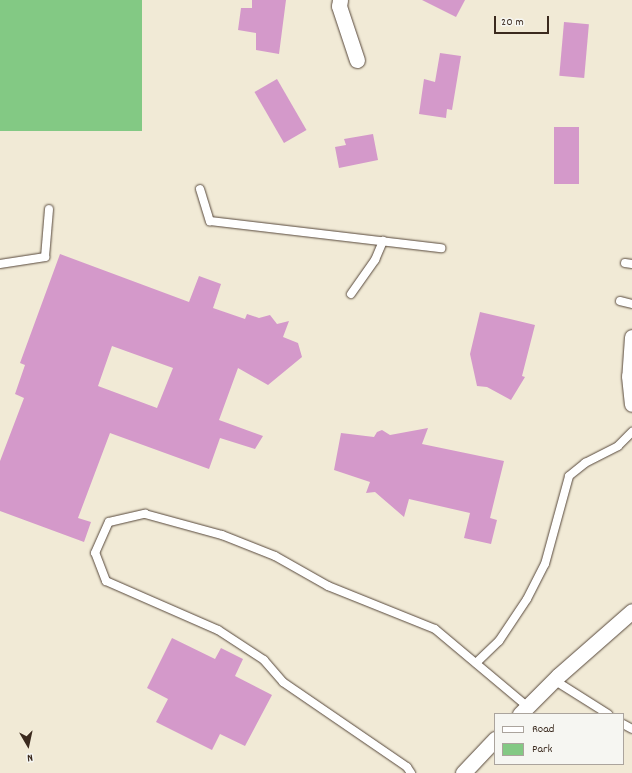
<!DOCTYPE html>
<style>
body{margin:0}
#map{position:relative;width:632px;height:773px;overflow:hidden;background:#f1ead6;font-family:Dekko,sans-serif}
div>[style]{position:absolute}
.green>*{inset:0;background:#83c984;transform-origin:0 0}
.building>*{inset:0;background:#d499ca;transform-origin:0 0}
.roads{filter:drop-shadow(0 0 1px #56473a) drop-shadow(0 0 1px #56473a)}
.service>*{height:8px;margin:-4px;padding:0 4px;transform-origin:4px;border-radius:4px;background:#fff}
.minor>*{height:15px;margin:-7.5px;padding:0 7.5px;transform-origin:7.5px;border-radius:7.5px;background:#fff}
span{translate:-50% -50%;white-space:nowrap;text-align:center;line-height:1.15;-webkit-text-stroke:3.5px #f6f6f2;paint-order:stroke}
.legend{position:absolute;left:494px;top:713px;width:130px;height:52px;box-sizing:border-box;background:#f6f6f2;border:1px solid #aba49d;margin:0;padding:5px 7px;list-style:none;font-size:12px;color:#3b2a1e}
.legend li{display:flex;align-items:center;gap:8px;height:20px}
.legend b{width:20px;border:1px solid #aba49d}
.north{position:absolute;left:8px;top:725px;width:40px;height:40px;-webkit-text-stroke:3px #f6f6f2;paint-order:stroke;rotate:171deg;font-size:11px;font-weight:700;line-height:16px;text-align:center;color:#3b2a1e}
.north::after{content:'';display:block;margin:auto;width:14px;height:18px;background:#3b2a1e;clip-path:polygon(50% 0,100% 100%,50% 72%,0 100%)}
.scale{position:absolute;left:494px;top:16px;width:55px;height:18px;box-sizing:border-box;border:2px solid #3b2a1e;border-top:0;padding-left:5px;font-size:12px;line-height:14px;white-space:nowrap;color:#3b2a1e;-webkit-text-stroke:3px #f6f6f2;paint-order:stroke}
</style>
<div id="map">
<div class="green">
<i style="left:0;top:0;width:142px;height:131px"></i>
</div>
<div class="building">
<i style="clip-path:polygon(252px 0,286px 0,279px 54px,256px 50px,256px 33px,238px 30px,241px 8px,252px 8px)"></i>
<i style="clip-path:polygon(422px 0,465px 0,456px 17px)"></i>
<i style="left:564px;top:22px;width:25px;height:54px;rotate:5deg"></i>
<i style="clip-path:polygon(440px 53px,461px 56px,452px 110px,447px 109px,446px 118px,419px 114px,424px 79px,435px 82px)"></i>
<i style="left:277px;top:79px;width:59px;height:26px;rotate:60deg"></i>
<i style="left:554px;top:127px;width:25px;height:57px"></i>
<i style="clip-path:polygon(373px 134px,378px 160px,339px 168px,335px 147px,346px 145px,344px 139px)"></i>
<i style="clip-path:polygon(evenodd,60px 254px,189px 302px,199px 276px,221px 284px,213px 308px,245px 319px,247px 314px,259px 318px,270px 315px,277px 324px,289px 321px,283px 337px,298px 343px,302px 357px,268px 385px,238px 368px,219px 420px,263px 436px,255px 449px,220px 438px,209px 469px,110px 433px,78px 518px,91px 522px,84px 542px,0 511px,0 461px,24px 398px,15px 394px,25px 365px,20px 363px,60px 254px,112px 346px,173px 368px,157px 408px,98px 386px,112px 346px)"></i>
<i style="clip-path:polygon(480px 312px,535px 325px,522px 376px,525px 377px,511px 400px,487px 387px,477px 386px,470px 354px)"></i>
<i style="clip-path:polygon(428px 428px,422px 444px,504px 461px,490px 518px,497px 520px,491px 544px,464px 538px,470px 513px,409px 499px,404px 517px,375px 492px,366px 493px,370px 482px,334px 470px,341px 433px,374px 437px,377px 432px,382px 430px,390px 435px)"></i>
<i style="clip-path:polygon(172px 638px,215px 659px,221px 648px,243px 659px,235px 676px,272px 695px,245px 746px,220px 734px,212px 750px,156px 722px,168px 699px,147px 688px)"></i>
</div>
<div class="roads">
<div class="service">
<i style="left:200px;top:189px;width:34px;rotate:73deg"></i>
<i style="left:210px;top:221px;width:233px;rotate:6.7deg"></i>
<i style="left:625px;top:263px;width:7px;rotate:8deg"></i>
<i style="left:0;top:264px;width:46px;rotate:-8.8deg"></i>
<i style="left:45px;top:257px;width:48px;rotate:-85.2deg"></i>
<i style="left:351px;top:294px;width:42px;rotate:-54.8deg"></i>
<i style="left:375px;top:260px;width:21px;rotate:-67deg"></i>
<i style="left:620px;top:301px;width:12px;rotate:14deg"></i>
<i style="left:476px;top:663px;width:32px;rotate:-44deg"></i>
<i style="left:499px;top:641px;width:50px;rotate:-56.3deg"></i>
<i style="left:527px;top:599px;width:39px;rotate:-63deg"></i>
<i style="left:545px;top:564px;width:91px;rotate:-74.7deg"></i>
<i style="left:569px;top:476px;width:21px;rotate:-39deg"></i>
<i style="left:585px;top:463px;width:37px;rotate:-27deg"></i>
<i style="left:618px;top:446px;width:20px;rotate:-45deg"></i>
<i style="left:554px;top:680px;width:64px;rotate:32.2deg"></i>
<i style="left:623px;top:724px;width:10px;rotate:29deg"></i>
<i style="left:411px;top:773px;width:7px;rotate:-124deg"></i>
<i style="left:407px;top:767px;width:150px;rotate:-145.6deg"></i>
<i style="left:283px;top:682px;width:29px;rotate:-131deg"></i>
<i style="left:264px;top:660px;width:55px;rotate:-146.9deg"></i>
<i style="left:218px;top:630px;width:122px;rotate:-156.4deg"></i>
<i style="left:106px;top:581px;width:30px;rotate:-111deg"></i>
<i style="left:95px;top:553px;width:34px;rotate:-66deg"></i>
<i style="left:109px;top:522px;width:37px;rotate:-13deg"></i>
<i style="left:145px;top:514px;width:80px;rotate:15.3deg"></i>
<i style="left:222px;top:535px;width:57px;rotate:21.6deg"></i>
<i style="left:275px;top:556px;width:61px;rotate:29.5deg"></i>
<i style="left:328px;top:586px;width:115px;rotate:21.9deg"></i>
<i style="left:435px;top:629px;width:121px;rotate:40deg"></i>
</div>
<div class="minor">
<i style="left:340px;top:0;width:6px;rotate:99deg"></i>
<i style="left:339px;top:6px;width:57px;rotate:71.6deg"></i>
<i style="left:632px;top:337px;width:39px;rotate:94deg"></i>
<i style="left:629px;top:376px;width:28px;rotate:84deg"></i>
<i style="left:520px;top:714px;width:54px;rotate:-45deg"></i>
<i style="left:558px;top:676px;width:98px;rotate:-41.3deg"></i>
<i style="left:463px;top:773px;width:47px;rotate:-46.7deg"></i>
</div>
</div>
<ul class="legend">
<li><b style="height:5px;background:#fff"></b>Road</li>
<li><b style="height:11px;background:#83c984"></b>Park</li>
</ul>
<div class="north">N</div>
<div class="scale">20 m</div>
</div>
